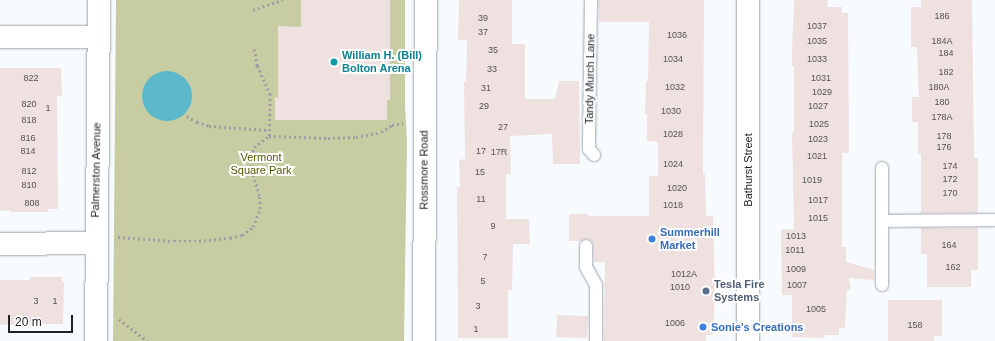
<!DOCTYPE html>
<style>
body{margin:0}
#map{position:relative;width:995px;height:341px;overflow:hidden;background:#f7fbfe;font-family:Arial,sans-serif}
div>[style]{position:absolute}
.green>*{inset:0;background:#c7cca3}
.water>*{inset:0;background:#5cb9cc}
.round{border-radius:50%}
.building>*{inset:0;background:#efe1e0;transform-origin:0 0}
.path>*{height:2.5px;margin-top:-1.25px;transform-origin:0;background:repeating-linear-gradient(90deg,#9ca0a3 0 2px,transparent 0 5px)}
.roads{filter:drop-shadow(0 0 1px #9ea6ae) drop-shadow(0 0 1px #9ea6ae)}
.lane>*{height:12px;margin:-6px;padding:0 6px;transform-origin:6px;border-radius:6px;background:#fff}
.street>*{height:22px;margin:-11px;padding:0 11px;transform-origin:11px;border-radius:11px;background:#fff}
.secondary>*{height:22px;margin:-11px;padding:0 11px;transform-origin:11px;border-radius:11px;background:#fff}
.dots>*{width:11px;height:11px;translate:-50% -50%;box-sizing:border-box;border:2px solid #fff;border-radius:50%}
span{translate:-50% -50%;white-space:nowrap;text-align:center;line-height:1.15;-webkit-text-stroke:4px #fff;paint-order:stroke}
.number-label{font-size:9px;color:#545254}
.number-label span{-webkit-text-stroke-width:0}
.culture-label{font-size:11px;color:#0d838f;font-weight:700}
.left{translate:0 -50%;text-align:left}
.street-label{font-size:11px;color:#202326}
.park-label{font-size:11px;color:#545905}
.shop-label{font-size:11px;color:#366cbe;font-weight:700}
.service-label{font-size:11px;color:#4e5e75;font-weight:700}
.scale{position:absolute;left:8px;top:315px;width:65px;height:18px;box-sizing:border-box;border:2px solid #202326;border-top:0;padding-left:5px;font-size:12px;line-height:14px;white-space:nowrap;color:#202326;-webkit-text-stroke:3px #fff;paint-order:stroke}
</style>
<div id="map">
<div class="green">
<i style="clip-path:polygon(116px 0,405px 0,405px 105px,407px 142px,404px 341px,113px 341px)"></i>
</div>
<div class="water">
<i class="round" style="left:142px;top:71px;width:50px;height:50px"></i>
</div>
<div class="building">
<i style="clip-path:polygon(301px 0,390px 0,390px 100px,387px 100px,387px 120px,275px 120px,275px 97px,278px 98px,278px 26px,301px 27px)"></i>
<i style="clip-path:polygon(459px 0,512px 0,512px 44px,525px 44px,525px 99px,555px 99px,559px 81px,579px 81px,580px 164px,553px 164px,552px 134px,510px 136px,511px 174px,506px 174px,506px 219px,529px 219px,530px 244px,513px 244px,512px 290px,508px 290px,508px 338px,458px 338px,457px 187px,460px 187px,459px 160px,465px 159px,464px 82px,466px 82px,467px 40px,458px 40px)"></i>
<i style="clip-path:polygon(598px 0,704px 0,703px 174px,705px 174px,706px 216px,713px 216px,715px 293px,713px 335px,706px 335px,706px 341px,604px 341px,605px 262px,594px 262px,593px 246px,590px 240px,586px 239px,581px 241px,569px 241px,569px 214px,588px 214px,588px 216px,649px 216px,649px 176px,658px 176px,658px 142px,647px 141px,647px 114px,645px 114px,646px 81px,648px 81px,649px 22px,599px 22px)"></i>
<i style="clip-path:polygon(794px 0,828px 0,827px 7px,842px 7px,842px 13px,848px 13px,849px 149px,848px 153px,842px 153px,842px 247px,846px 247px,846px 262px,874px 270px,874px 280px,849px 278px,851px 290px,847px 290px,845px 328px,839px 328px,839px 335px,826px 335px,823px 338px,792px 337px,792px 295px,782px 295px,781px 230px,794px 229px,792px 132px,794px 132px,794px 66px,792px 66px,792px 51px)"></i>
<i style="clip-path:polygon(921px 0,972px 0,974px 158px,978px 158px,978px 213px,921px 213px,921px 154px,918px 155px,918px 122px,912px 122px,912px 97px,919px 97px,918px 78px,917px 47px,911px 47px,911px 7px,921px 7px)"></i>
<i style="clip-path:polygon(0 68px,61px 68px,62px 96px,57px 96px,58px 209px,48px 209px,48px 212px,10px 212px,10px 210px,0 211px)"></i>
<i style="clip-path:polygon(921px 228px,978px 228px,978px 270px,971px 270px,971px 287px,927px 287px,927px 254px,921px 254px)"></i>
<i style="clip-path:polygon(30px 277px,62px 277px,62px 282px,64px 282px,63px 324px,0 325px,0 280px,30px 280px)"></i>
<i style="clip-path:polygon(888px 300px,942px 300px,942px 336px,934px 336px,934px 341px,888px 341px)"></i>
<i style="left:557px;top:315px;width:31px;height:22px;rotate:2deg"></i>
</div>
<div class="path">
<i style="left:253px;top:10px;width:31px;rotate:-19deg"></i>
<i style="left:187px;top:116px;width:12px;rotate:31deg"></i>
<i style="left:197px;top:122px;width:13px;rotate:18deg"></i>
<i style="left:209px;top:126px;width:60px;rotate:3.8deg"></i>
<i style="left:269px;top:136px;width:59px;rotate:1.9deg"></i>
<i style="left:328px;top:138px;width:28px;rotate:-2deg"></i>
<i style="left:356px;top:137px;width:25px;rotate:-11deg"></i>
<i style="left:381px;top:132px;width:13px;rotate:-32deg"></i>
<i style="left:392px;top:125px;width:11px;rotate:-10deg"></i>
<i style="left:118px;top:237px;width:56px;rotate:4.1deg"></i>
<i style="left:174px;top:241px;width:25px"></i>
<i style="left:199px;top:241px;width:31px;rotate:-6deg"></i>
<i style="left:230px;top:238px;width:12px;rotate:-14deg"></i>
<i style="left:242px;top:235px;width:14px;rotate:-36deg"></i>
<i style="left:253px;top:227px;width:19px;rotate:-69deg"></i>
<i style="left:260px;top:209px;width:13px;rotate:-94deg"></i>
<i style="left:259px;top:196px;width:36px;rotate:-106deg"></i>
<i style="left:249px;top:161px;width:15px;rotate:-70deg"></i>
<i style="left:254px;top:147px;width:19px;rotate:-36deg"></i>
<i style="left:269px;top:136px;width:41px;rotate:-88.6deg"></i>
<i style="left:270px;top:95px;width:32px;rotate:-114deg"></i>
<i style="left:257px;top:66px;width:17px;rotate:-100deg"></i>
<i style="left:119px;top:319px;width:36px;rotate:38deg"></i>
</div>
<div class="roads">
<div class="lane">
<i style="left:591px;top:0;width:149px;rotate:90.8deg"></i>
<i style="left:589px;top:149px;width:8px;rotate:50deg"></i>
<i style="left:882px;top:221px;width:113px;rotate:-0.5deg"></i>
<i style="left:586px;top:246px;width:21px;rotate:90deg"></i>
<i style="left:586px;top:267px;width:21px;rotate:61deg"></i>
<i style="left:596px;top:285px;width:56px;rotate:90deg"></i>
<i style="left:882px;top:285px;width:117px;rotate:-90deg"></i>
</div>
<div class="street">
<i style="left:0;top:37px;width:98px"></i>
<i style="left:0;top:244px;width:95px;rotate:-0.6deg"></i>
<i style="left:96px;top:341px;width:341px;rotate:-89.5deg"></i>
<i style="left:424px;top:341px;width:341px;rotate:-89.7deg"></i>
</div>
<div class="secondary">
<i style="left:748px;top:341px;width:341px;rotate:-90deg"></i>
</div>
</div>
<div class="dots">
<i style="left:334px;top:62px;background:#0f9aa8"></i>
<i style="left:652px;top:239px;background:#3f7fe0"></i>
<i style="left:706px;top:291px;background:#5c6f8a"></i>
<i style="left:703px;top:327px;background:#3f7fe0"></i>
</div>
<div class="number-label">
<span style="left:942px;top:16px">186</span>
<span style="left:483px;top:18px">39</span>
<span style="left:817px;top:26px">1037</span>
<span style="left:483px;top:32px">37</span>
<span style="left:677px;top:35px">1036</span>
<span style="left:817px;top:41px">1035</span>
<span style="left:942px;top:41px">184A</span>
<span style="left:493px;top:50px">35</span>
<span style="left:946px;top:53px">184</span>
<span style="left:673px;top:59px">1034</span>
<span style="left:817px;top:59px">1033</span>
<span style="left:492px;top:69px">33</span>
<span style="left:946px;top:72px">182</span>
<span style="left:31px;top:78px">822</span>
<span style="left:821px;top:78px">1031</span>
<span style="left:675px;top:87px">1032</span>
<span style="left:939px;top:87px">180A</span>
<span style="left:486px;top:88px">31</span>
<span style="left:822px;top:92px">1029</span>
<span style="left:942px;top:102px">180</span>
<span style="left:29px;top:104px">820</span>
<span style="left:484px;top:106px">29</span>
<span style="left:818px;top:106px">1027</span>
<span style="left:48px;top:108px">1</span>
<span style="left:671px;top:111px">1030</span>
<span style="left:942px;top:117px">178A</span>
<span style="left:29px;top:120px">818</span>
<span style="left:819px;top:124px">1025</span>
<span style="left:503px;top:127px">27</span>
<span style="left:673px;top:134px">1028</span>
<span style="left:944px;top:136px">178</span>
<span style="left:28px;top:138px">816</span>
<span style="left:818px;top:139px">1023</span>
<span style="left:944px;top:147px">176</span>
<span style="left:28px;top:151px">814</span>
<span style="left:481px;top:151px">17</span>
<span style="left:499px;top:152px">17R</span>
<span style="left:817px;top:156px">1021</span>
<span style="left:673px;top:164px">1024</span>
<span style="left:950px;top:166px">174</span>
<span style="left:29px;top:171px">812</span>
<span style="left:480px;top:172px">15</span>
<span style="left:950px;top:179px">172</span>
<span style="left:812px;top:180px">1019</span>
<span style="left:29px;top:185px">810</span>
<span style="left:677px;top:188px">1020</span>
<span style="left:950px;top:193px">170</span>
<span style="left:481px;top:199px">11</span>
<span style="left:818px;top:200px">1017</span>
<span style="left:32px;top:203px">808</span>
<span style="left:673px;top:205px">1018</span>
<span style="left:818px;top:218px">1015</span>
<span style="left:493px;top:226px">9</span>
<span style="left:796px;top:236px">1013</span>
<span style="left:949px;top:245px">164</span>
<span style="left:795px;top:250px">1011</span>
<span style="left:485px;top:257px">7</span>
<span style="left:953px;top:267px">162</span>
<span style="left:796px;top:269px">1009</span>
<span style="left:684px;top:274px">1012A</span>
<span style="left:483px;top:281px">5</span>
<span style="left:797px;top:285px">1007</span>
<span style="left:680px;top:287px">1010</span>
<span style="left:36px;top:301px">3</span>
<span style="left:55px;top:301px">1</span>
<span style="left:478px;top:306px">3</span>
<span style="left:816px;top:309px">1005</span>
<span style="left:675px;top:323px">1006</span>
<span style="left:915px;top:325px">158</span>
<span style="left:476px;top:329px">1</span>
</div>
<div class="culture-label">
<span class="left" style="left:342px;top:62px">William H. (Bill)<br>Bolton Arena</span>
</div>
<div class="street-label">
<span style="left:590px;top:79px;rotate:-89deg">Tandy Murch Lane</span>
<span style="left:96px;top:170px;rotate:-89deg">Palmerston Avenue</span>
<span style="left:424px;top:170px;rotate:-90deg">Rossmore Road</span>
<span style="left:748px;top:170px;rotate:-90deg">Bathurst Street</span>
</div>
<div class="park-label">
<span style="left:261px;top:164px">Vermont<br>Square Park</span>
</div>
<div class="shop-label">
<span class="left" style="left:660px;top:239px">Summerhill<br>Market</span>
<span class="left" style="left:711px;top:327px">Sonie's Creations</span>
</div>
<div class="service-label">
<span class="left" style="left:714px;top:291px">Tesla Fire<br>Systems</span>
</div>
<div class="scale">20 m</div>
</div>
